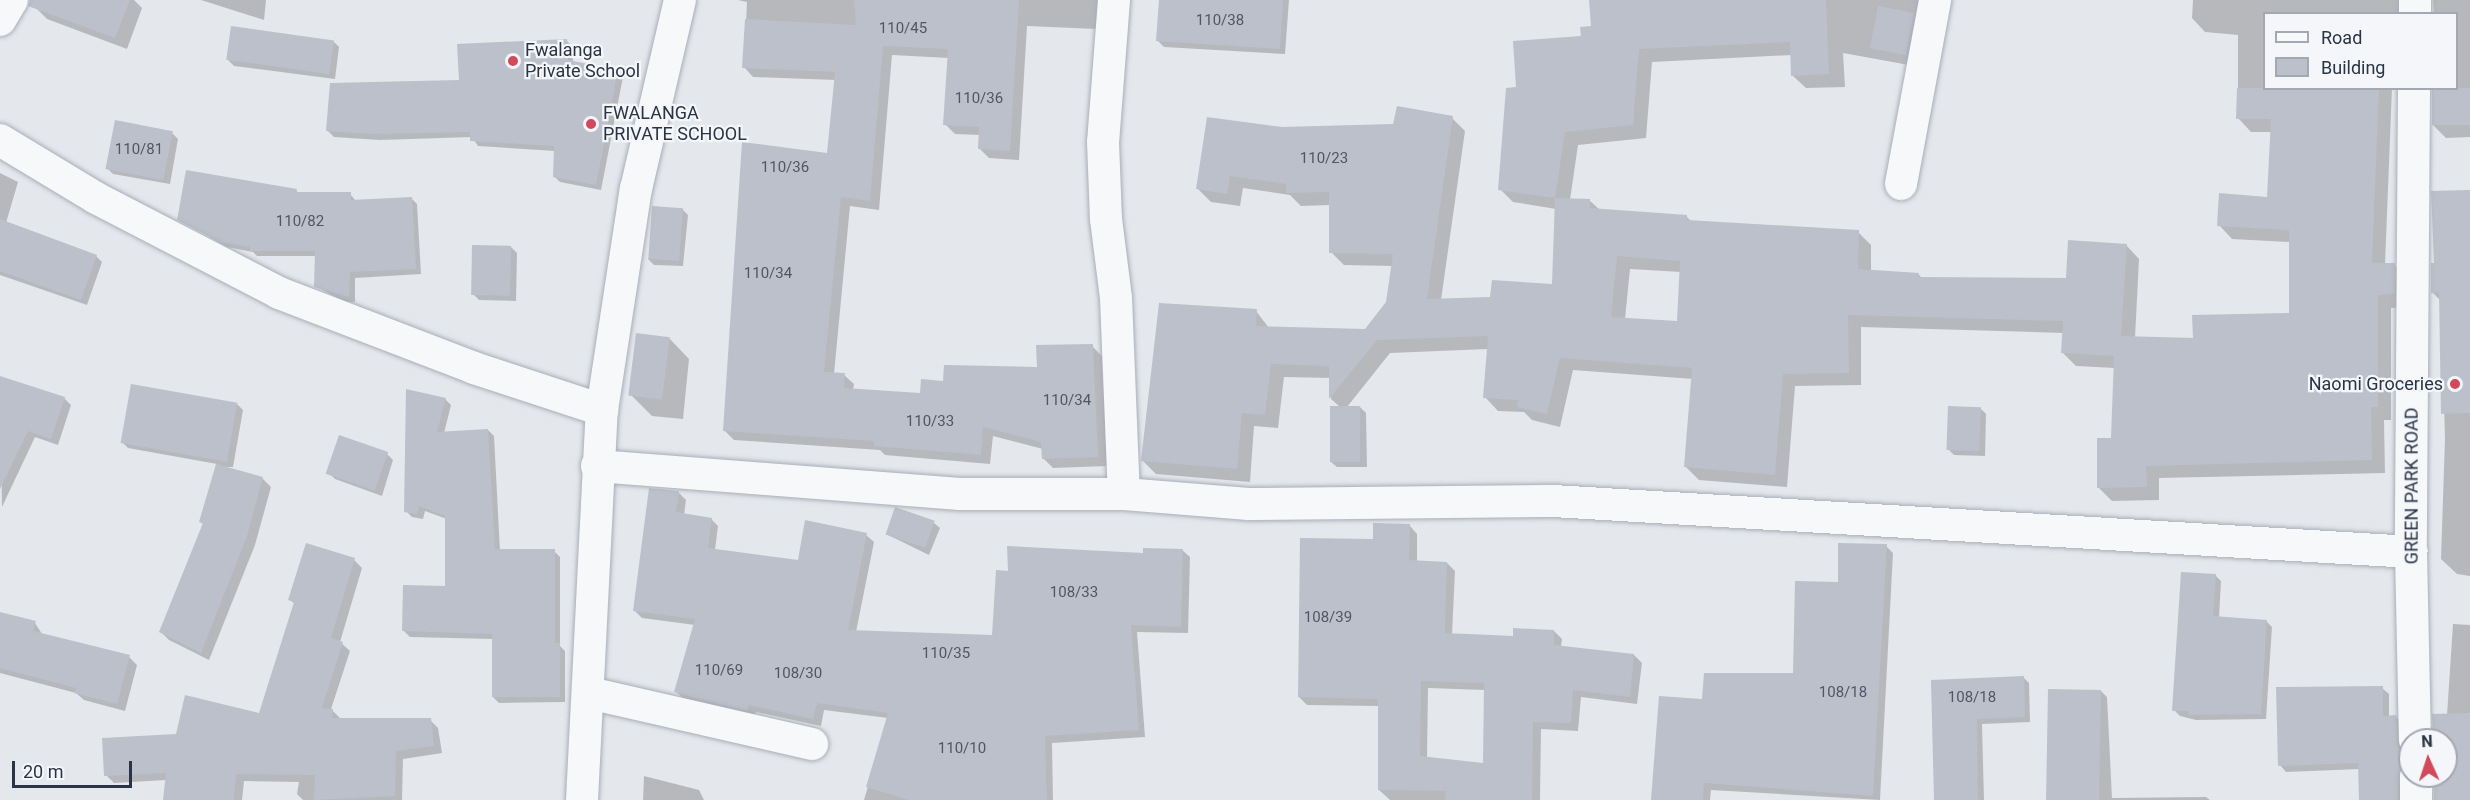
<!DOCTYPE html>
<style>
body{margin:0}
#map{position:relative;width:2470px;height:800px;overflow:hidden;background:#e4e7ec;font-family:Roboto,sans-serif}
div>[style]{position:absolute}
.shadow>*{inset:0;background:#0003}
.building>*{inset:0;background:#bbc0ca;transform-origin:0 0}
.roads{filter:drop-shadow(0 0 2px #a9aeb7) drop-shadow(0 0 2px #a9aeb7)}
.street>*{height:32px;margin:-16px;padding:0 16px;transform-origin:16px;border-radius:16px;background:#f7f8fa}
.dots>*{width:16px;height:16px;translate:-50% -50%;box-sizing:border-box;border:3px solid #f4f6f9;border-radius:50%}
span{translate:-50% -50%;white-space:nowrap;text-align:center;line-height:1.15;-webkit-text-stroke:4.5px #f4f6f9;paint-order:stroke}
.number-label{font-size:15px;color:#4f5766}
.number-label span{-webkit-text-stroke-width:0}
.poi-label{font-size:18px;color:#2b3445}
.left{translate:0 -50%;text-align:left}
.right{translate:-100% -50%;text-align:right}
.street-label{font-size:18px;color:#2b3445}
.legend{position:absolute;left:2263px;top:12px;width:195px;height:78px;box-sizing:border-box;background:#f4f6f9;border:2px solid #a4a8b1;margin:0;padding:8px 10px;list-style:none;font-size:18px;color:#2b3445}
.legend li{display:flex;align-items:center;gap:12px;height:30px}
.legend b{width:30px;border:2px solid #a4a8b1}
.north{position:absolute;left:2398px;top:728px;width:60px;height:60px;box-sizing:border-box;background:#f4f6f9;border:2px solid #a4a8b1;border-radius:50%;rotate:357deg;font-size:16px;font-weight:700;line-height:24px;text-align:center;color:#2b3445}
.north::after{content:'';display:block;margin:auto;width:21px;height:27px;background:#d1495b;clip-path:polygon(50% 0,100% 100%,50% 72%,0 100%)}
.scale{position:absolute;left:12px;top:761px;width:120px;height:27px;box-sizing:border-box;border:3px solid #2b3445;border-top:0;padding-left:8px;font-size:18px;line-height:21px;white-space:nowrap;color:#2b3445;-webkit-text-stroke:4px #f4f6f9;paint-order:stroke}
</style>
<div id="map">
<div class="shadow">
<i style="clip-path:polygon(38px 0,134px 0,142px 8px,127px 49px,47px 19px,35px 7px)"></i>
<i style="clip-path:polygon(201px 0,266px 0,264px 20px)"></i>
<i style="clip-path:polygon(738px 0,1099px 0,1097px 29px,1027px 26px,1019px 160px,989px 158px,980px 149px,980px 135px,955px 134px,945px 124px,949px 58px,892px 55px,879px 210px,850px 206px,834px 374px,844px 375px,854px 384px,853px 390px,921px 395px,945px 382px,1039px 368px,1092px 346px,1102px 356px,1107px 466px,1053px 468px,1043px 458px,1043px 449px,993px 436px,990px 464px,885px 455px,880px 450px,734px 440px,724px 430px,829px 155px,836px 80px,753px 77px,744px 67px,747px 2px)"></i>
<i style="clip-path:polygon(1161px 0,1289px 0,1285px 54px,1164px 47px,1158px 41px)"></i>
<i style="clip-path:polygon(evenodd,1591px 0,1934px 0,1920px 67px,1843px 53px,1845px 87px,1806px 88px,1792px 75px,1792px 55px,1652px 62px,1646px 138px,1578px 145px,1570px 200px,1589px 200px,1600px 210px,1687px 217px,1692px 222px,1858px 232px,1871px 245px,1871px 272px,1918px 274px,1923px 279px,2067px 280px,2126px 245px,2139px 259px,2135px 338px,2194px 340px,2291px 315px,2290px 242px,2232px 239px,2219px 225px,2268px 198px,2272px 132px,2251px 132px,2238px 118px,2238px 35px,2205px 32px,2192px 18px,2193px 0,2417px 0,2410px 14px,2264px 14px,2264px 88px,2392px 88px,2385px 265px,2394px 265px,2407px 278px,2407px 307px,2391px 308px,2391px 420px,2384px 420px,2385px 473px,2159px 478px,2159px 500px,2112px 501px,2099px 488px,2112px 439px,2115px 368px,2076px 366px,2063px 353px,2064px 333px,1861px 327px,1861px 385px,1795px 386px,1787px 487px,1699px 480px,1686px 467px,1693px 379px,1573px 370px,1560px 427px,1532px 420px,1524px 412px,1498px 411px,1485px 397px,1488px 349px,1390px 353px,1347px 407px,1360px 407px,1366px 413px,1367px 467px,1337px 467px,1331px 462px,1340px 407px,1331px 399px,1331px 378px,1284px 377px,1278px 428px,1254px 426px,1250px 482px,1156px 474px,1143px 461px,1256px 311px,1269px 328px,1365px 331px,1388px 302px,1393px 266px,1344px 265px,1331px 252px,1331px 205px,1301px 206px,1290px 195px,1243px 188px,1240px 206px,1211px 202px,1198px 189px,1282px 129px,1394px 126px,1452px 118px,1465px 131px,1441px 300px,1492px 299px,1553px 286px,1556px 209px,1513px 202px,1500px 189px,1518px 89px,1592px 27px,1591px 0,1630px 269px,1681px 272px,1678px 322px,1625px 319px,1630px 269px)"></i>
<i style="clip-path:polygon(2433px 0,2470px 0,2470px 137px,2446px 138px,2433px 125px,2456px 88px,2456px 14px,2434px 14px)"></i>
<i style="clip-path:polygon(333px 41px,339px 47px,335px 79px,234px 66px,228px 60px)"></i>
<i style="clip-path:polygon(567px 41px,573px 47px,573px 63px,617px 71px,623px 77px,601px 190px,560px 182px,554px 176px,555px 151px,478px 146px,472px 137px,380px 140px,334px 137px,328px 131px)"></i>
<i style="clip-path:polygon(172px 133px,178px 139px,170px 184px,113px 174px,107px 168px)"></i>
<i style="clip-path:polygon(0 173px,18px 182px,6px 223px,96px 256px,102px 262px,87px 305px,0 275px)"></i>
<i style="clip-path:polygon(296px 190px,299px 194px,350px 194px,356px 201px,411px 198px,417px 204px,421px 274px,355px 278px,355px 302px,345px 302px,315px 286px,316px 256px,257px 256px,253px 252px,227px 247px,179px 219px)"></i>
<i style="clip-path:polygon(2470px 192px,2470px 576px,2457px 574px,2441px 559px,2445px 438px,2441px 301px,2432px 292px,2436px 265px)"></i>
<i style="clip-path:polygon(682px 209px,688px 215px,683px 266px,654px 265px,648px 259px)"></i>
<i style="clip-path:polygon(511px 247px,517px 253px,516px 301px,479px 300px,473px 294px)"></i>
<i style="clip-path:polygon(669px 338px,689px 359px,683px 419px,652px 416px,631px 395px)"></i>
<i style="clip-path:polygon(0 377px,64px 398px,71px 405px,58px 445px,35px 437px,2px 507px)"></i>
<i style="clip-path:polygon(445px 399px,451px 405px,444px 433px,488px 430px,494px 436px,500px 551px,554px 551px,560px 557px,560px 646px,565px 651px,565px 702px,499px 703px,493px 697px,493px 639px,410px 637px,404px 631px,447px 588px,447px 519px,425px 511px,423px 519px,412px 517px,406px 511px)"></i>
<i style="clip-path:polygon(237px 404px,243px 410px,233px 467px,222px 467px,262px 478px,271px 487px,255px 545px,209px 660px,169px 640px,161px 632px,204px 525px,201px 522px,217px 464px,128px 448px,122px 442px)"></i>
<i style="clip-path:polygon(1980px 408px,1986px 414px,1985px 456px,1954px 455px,1948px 449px)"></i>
<i style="clip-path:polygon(387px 454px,393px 460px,382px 496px,335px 479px,329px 473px)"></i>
<i style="clip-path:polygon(678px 492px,686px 500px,684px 515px,711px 519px,718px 526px,715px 550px,800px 562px,866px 535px,874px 542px,856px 632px,993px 636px,1010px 573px,1182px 550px,1190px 557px,1188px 633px,1137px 632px,1145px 737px,1052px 743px,1053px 800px,864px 800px,888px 718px,824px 710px,821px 726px,756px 712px,754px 717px,683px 698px,675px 691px,695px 625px,642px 618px,635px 611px)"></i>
<i style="clip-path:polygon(934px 523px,940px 528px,929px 555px,886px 534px)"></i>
<i style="clip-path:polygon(evenodd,1410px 526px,1417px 534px,1417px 562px,1447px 563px,1455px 571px,1452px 635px,1514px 637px,1554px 631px,1562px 639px,1561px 647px,1634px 655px,1642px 663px,1637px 704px,1581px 697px,1578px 731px,1541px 729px,1540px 800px,1390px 800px,1379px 790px,1379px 706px,1307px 705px,1299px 697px,1374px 540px,1410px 526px,1428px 688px,1485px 690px,1484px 764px,1427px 758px,1428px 688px)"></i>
<i style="clip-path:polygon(1886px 546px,1893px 553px,1880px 800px,1711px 790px,1710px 800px,1652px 800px,1703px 701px,1794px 674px,1839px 584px)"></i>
<i style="clip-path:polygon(354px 560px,362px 568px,340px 642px,350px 651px,331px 709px,340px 718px,430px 720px,438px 728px,442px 753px,403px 759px,402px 800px,303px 800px,297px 794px,299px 782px,244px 781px,242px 800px,173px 800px,166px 780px,114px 783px,106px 775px,177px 735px,260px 715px,295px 604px,290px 600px)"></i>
<i style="clip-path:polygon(2215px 575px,2221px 581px,2219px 618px,2267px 622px,2272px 627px,2266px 719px,2196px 720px,2180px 716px,2174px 710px)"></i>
<i style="clip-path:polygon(0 614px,35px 623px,42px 634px,129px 657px,137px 665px,125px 711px,84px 700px,76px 693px,0 673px)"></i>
<i style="clip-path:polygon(2453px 624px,2470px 625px,2470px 800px,2435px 800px,2433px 776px,2446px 776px,2446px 740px,2433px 740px,2434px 716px,2447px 715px)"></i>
<i style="clip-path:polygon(2023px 677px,2029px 683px,2030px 722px,1982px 724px,1984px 800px,1936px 800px,1933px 681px)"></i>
<i style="clip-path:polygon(2382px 688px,2389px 694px,2389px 717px,2396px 717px,2402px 723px,2405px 754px,2410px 756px,2405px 800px,2361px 800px,2360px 769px,2286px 772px,2280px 765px)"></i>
<i style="clip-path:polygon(2101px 691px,2107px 697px,2112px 798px,2206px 797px,2210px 800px,2055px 800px)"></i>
<i style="clip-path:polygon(644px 776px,699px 790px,704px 800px,643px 800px)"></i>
</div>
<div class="building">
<i style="clip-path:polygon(30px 0,130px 0,115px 38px,28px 6px)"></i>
<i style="clip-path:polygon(854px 0,1019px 0,1010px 151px,978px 149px,979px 127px,943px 125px,948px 49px,883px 46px,870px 201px,841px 197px,824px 372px,845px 373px,844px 388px,920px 393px,921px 379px,943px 381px,944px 365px,1037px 367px,1036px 345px,1093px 344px,1098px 457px,1042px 459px,1041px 442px,983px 427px,981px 455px,874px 446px,874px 441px,723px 431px,742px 142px,827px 153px,835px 72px,742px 68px,745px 19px,856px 25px)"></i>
<i style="clip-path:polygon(1159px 0,1283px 0,1280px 49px,1156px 41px)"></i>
<i style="clip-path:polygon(1589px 0,1826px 0,1829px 74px,1791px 76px,1790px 42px,1639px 49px,1633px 125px,1565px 132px,1555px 198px,1498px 190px,1506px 88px,1516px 87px,1513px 41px,1581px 36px,1580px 27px,1591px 26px)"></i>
<i style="left:1878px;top:6px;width:37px;height:43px;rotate:11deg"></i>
<i style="left:231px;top:26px;width:104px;height:34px;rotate:8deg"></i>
<i style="clip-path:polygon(567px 39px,568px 60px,618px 70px,596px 185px,553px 177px,554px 146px,470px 141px,470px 132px,373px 134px,326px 131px,330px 83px,459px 80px,457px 44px)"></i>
<i style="clip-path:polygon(evenodd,2237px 88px,2379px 88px,2372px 263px,2395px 263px,2395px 294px,2378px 295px,2378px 407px,2371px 407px,2372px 460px,2146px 466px,2147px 487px,2097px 488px,2097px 438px,2111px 438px,2114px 356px,2061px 353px,2063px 321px,1848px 315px,1849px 373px,1783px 374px,1775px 475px,1684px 467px,1692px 368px,1560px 358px,1547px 414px,1517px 407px,1518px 400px,1483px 398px,1488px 336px,1377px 340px,1329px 399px,1329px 366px,1271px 364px,1265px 415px,1242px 413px,1237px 469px,1141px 461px,1159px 303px,1257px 309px,1256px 326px,1365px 329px,1386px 302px,1393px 254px,1329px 253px,1329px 192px,1286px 193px,1286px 184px,1230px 176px,1227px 194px,1196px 189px,1207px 117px,1282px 127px,1393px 124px,1397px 106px,1453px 116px,1427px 299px,1490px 297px,1492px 280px,1552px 284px,1555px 198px,1590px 199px,1590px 208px,1687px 215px,1687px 220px,1859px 230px,1858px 269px,1919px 273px,1918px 277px,2066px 278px,2068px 240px,2127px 244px,2121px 336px,2193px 338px,2192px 315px,2289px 313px,2289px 230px,2217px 226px,2219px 193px,2267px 197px,2271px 119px,2236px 119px,2237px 88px,1617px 256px,1680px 261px,1677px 321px,1611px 317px,1617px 256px)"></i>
<i style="left:2432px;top:88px;width:38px;height:37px"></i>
<i style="left:115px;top:120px;width:59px;height:50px;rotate:11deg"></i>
<i style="clip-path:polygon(186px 170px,297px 189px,296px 192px,351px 192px,351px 200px,412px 197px,416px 269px,350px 272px,349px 297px,314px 287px,315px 251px,250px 251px,250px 247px,220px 242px,177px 220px)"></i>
<i style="clip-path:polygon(2470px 190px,2470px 413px,2441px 414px,2439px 292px,2431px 293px,2431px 263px,2434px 263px,2431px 191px)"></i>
<i style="left:652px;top:206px;width:31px;height:53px;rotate:4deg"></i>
<i style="clip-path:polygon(0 219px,97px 255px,81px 300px,0 271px)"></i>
<i style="left:472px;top:245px;width:39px;height:50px;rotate:1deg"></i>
<i style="left:636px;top:333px;width:34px;height:63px;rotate:7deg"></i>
<i style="clip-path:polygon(0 376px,65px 397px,51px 439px,28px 431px,0 489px)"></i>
<i style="left:131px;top:384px;width:108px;height:60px;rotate:10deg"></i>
<i style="clip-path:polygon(406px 389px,446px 398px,437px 432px,488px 429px,495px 549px,555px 549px,555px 643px,560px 643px,560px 697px,492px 697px,492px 634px,402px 631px,403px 585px,445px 586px,445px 516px,419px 506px,417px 514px,404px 512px)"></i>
<i style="left:1330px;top:406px;width:30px;height:56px"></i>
<i style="left:1948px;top:406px;width:33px;height:44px;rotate:2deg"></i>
<i style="left:339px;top:435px;width:52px;height:41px;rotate:19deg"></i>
<i style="clip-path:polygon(216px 464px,263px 477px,247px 536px,201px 653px,159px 632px,203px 523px,199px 522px)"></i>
<i style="clip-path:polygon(649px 488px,679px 491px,676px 512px,712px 518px,708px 548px,798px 560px,805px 520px,867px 533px,848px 630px,992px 635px,996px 570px,1008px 571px,1007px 546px,1143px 553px,1143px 548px,1183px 549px,1181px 627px,1131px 625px,1139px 730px,1045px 736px,1047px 800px,909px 800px,866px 787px,888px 713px,817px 703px,813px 719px,749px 705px,747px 711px,674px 692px,695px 619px,633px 611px)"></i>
<i style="left:895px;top:507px;width:42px;height:29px;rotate:19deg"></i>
<i style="clip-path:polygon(evenodd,1373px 523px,1410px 524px,1409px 560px,1447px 562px,1445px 633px,1513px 636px,1513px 628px,1554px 630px,1554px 645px,1634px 654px,1630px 697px,1573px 690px,1571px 723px,1533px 722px,1532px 800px,1445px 800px,1446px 791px,1378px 790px,1378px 699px,1298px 697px,1300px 538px,1373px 539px,1373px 523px,1421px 681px,1484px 683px,1483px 763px,1420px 756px,1421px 681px)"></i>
<i style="clip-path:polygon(306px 543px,355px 558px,331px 638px,343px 642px,322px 708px,333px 709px,332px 718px,431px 718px,434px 746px,396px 751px,395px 796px,314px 800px,315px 775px,236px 774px,234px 800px,163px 800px,166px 773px,104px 776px,102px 738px,176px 734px,185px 695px,259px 713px,294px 602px,288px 600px)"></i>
<i style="clip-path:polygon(1838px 543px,1887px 544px,1873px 796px,1704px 783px,1703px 800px,1651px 800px,1659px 696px,1702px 699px,1704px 673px,1793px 673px,1795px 581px,1838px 582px)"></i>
<i style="clip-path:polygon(2181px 572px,2216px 574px,2213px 616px,2267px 620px,2261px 714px,2189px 715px,2189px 711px,2172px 711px)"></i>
<i style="clip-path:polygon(0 612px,36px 621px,33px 631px,130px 655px,117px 704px,74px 693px,76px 688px,0 668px)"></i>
<i style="clip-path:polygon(2024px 676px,2025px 717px,1977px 719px,1978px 800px,1934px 800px,1931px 680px)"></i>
<i style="clip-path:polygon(2383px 686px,2383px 716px,2396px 715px,2399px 749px,2410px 757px,2400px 768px,2398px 800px,2359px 800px,2358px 763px,2278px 766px,2276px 687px)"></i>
<i style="left:2048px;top:689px;width:53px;height:111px;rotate:1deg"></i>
<i style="clip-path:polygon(2470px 713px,2470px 800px,2434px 800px,2434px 776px,2446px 776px,2446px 740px,2433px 740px,2432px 714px)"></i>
</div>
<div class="roads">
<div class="street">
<i style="left:1114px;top:0;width:142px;rotate:94.4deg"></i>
<i style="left:1103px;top:142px;width:77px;rotate:87.8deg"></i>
<i style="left:1106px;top:219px;width:80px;rotate:82.8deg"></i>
<i style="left:1116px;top:298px;width:196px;rotate:87.7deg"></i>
<i style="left:2415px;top:14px;width:14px;rotate:-90deg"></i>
<i style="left:0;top:20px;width:23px;rotate:-59deg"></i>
<i style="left:2414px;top:88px;width:464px;rotate:90.4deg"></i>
<i style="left:2411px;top:552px;width:188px;rotate:88.8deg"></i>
<i style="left:0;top:140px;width:112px;rotate:31.1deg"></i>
<i style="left:96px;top:198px;width:206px;rotate:27.4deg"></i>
<i style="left:279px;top:293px;width:209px;rotate:21deg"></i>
<i style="left:474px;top:368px;width:135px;rotate:18.2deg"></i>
<i style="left:1901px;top:184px;width:187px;rotate:-79.5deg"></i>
<i style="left:597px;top:466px;width:364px;rotate:4.4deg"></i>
<i style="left:960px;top:494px;width:164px"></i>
<i style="left:1124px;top:494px;width:125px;rotate:4.6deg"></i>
<i style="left:1249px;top:504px;width:304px;rotate:-0.6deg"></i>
<i style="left:1553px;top:501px;width:860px;rotate:3.4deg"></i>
<i style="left:589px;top:693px;width:229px;rotate:12.9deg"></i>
<i style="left:2416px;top:776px;width:24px;rotate:90deg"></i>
<i style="left:582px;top:800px;width:391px;rotate:-87.1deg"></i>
<i style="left:602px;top:410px;width:224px;rotate:-81.3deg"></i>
<i style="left:636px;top:189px;width:194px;rotate:-76.9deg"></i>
</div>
</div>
<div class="dots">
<i style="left:513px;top:61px;background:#d1495b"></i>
<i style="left:591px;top:124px;background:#d1495b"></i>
<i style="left:2455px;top:384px;background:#d1495b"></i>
</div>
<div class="number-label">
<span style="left:1220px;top:21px">110/38</span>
<span style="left:903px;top:29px">110/45</span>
<span style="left:979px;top:99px">110/36</span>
<span style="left:139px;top:150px">110/81</span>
<span style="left:1324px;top:159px">110/23</span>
<span style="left:785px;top:168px">110/36</span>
<span style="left:300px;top:222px">110/82</span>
<span style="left:768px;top:274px">110/34</span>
<span style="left:1067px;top:401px">110/34</span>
<span style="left:930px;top:422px">110/33</span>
<span style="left:1074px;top:593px">108/33</span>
<span style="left:1328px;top:618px">108/39</span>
<span style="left:946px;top:654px">110/35</span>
<span style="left:719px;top:671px">110/69</span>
<span style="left:798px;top:674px">108/30</span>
<span style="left:1843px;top:693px">108/18</span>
<span style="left:1972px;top:698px">108/18</span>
<span style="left:962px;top:749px">110/10</span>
</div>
<div class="poi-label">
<span class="left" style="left:525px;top:61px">Fwalanga<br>Private School</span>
<span class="left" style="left:603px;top:124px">FWALANGA<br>PRIVATE SCHOOL</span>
<span class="right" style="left:2443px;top:384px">Naomi Groceries</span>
</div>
<div class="street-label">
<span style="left:2412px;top:486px;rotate:-90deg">GREEN PARK ROAD</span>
</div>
<ul class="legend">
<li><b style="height:8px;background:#f7f8fa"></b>Road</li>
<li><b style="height:16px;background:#bbc0ca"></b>Building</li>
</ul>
<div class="north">N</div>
<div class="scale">20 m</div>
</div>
